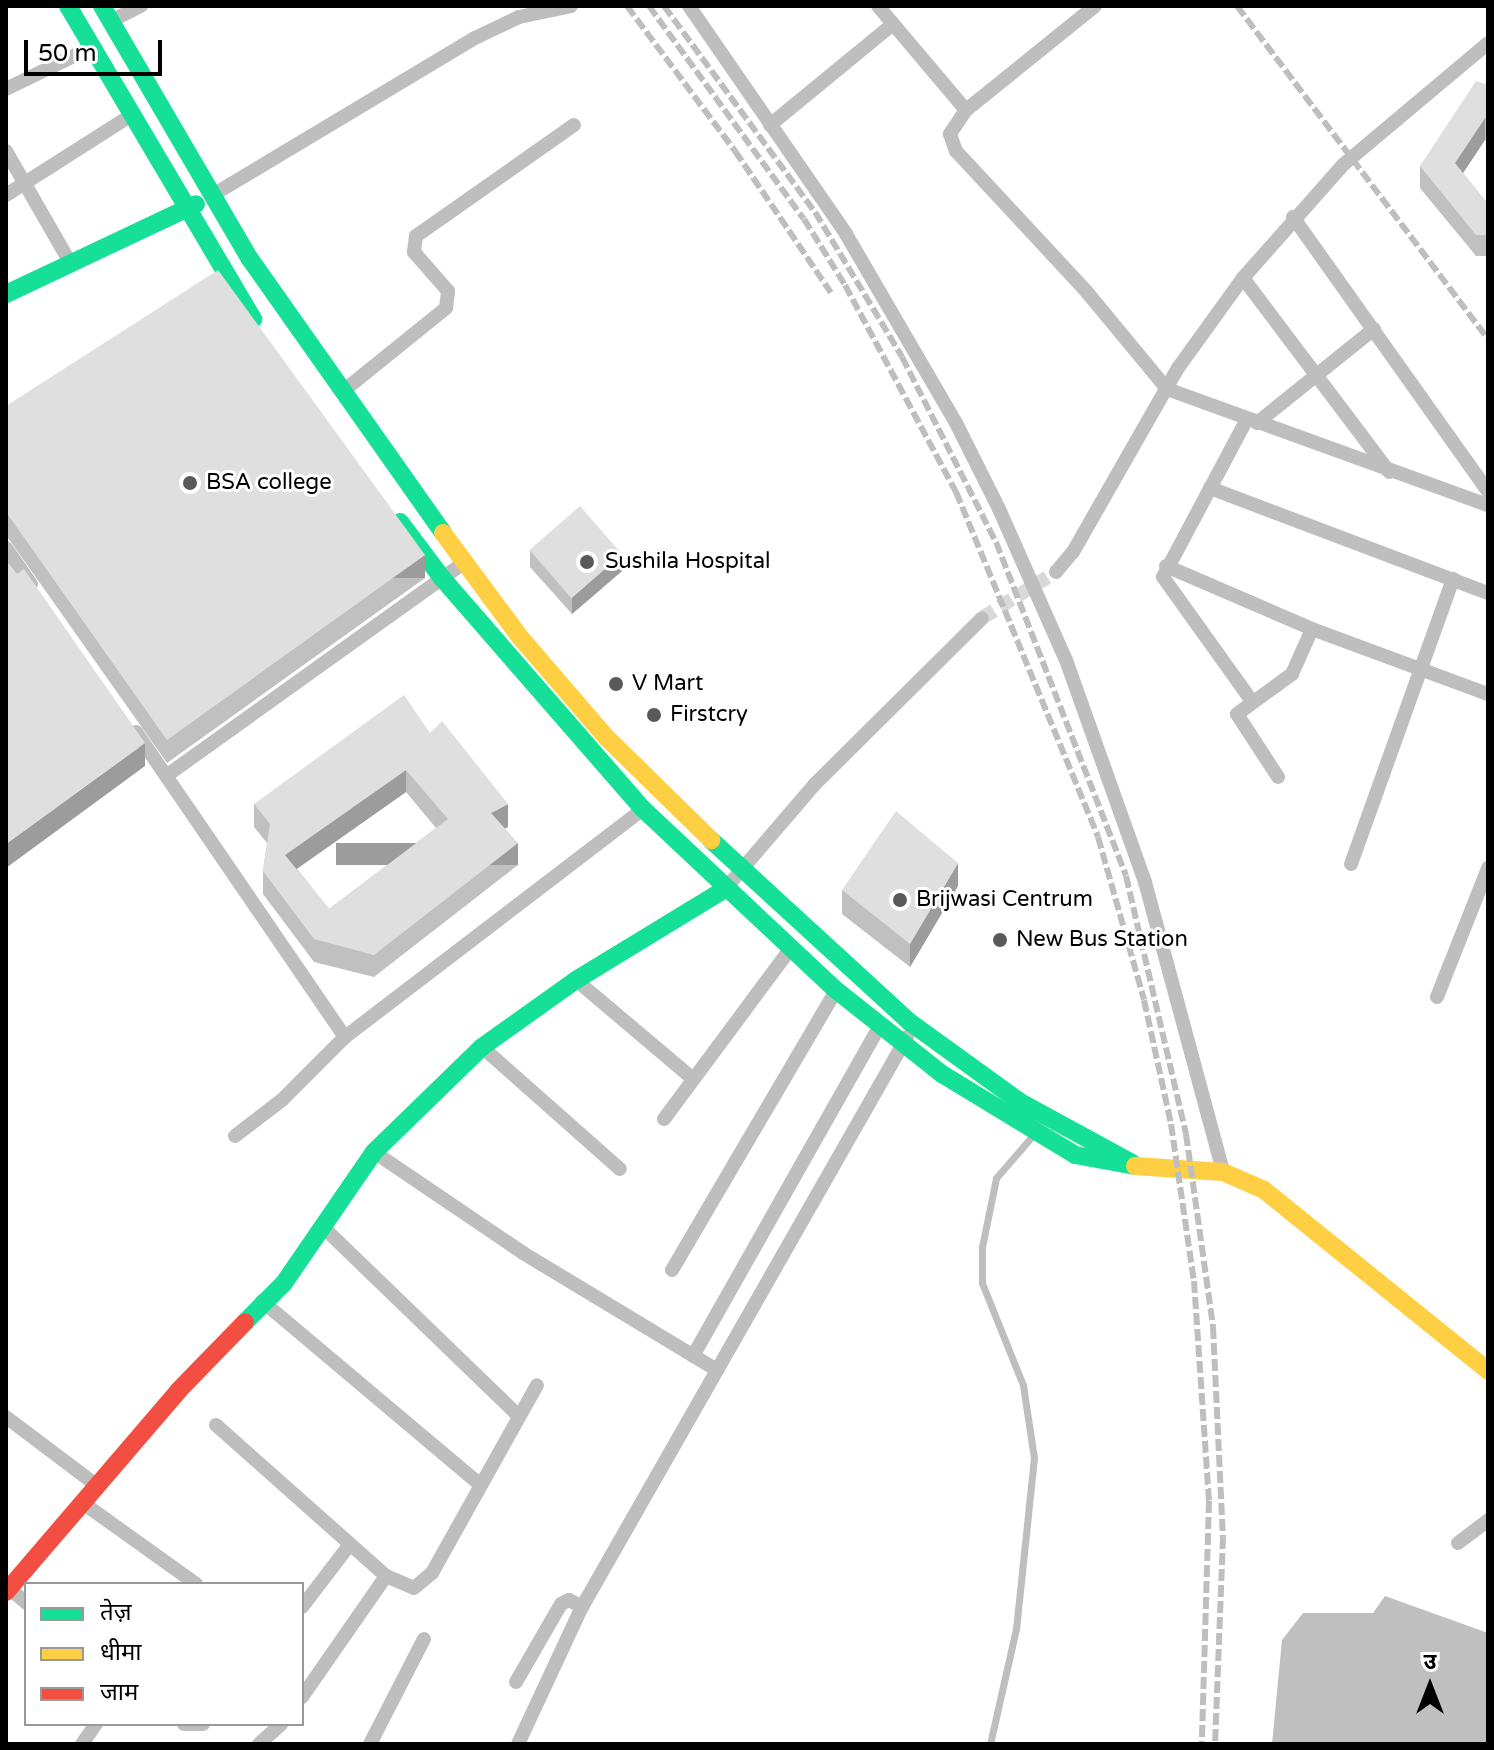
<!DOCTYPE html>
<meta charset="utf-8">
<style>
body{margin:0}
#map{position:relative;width:1494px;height:1750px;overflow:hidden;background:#fff;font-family:"Varela Round","Noto Sans Devanagari",sans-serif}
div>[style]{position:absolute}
.water>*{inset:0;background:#bfbfbf}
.street-tunnel>*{height:14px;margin-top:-7px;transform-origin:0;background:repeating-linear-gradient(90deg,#d9d9d9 0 14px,transparent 0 21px)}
.lane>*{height:7px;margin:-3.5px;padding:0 3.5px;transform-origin:3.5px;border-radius:3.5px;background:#bebebe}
.street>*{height:14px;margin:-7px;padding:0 7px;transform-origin:7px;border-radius:7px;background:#bebebe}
.fast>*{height:18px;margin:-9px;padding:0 9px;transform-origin:9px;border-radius:9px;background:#16e098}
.slow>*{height:18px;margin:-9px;padding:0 9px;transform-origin:9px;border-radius:9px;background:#ffcf43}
.jam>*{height:18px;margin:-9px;padding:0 9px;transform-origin:9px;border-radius:9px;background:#f24e42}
.rail>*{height:6px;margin-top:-3px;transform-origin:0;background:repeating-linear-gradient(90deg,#bebebe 0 12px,transparent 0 16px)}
.wall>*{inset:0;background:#c0c0c0}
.shaded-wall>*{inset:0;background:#9c9c9c;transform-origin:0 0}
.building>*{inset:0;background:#dfdfdf;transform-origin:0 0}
.dots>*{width:22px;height:22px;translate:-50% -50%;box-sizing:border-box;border:4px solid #fff;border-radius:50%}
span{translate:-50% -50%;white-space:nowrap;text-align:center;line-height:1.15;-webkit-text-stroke:6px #fff;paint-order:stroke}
.poi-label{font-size:22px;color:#000}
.left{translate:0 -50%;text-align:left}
.frame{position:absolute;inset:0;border:8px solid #000;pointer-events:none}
.legend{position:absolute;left:24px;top:1582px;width:280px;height:144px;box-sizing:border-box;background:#fff;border:2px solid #999;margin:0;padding:10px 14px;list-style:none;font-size:24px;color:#000}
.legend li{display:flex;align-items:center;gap:16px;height:40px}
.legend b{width:40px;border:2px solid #999}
.north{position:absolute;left:1390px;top:1646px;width:80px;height:80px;-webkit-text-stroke:6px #fff;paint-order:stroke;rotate:0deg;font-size:22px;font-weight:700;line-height:32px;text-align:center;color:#000}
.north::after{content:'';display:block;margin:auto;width:28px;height:36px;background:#000;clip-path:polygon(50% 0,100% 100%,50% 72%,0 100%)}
.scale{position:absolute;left:24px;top:40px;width:138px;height:36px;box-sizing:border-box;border:4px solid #000;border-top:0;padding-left:10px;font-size:24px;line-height:28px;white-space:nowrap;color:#000;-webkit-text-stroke:6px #fff;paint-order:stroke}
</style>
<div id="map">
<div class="water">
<i style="clip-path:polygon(1385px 1596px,1488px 1633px,1488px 1744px,1272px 1744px,1282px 1640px,1303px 1613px,1373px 1613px)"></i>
</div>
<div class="street-tunnel">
<i style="left:982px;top:618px;width:87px;rotate:-31.9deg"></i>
</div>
<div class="lane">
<i style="left:990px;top:1744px;width:118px;rotate:-77.3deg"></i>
<i style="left:1016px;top:1629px;width:172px;rotate:-84deg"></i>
<i style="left:1034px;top:1458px;width:74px;rotate:-98.6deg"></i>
<i style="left:1023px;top:1385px;width:110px;rotate:-111.9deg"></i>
<i style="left:982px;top:1283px;width:36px;rotate:-90deg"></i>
<i style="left:982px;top:1247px;width:70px;rotate:-78.5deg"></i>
<i style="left:996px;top:1178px;width:58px;rotate:-49.2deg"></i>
</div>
<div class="street">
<i style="left:689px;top:6px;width:277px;rotate:55.4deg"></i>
<i style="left:846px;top:234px;width:219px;rotate:59.8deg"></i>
<i style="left:956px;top:423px;width:96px;rotate:63.4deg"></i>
<i style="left:999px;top:509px;width:165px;rotate:66.1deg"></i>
<i style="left:1066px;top:660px;width:236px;rotate:70.4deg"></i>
<i style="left:1145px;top:882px;width:300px;rotate:74.9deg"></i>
<i style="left:878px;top:6px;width:136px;rotate:49.8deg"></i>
<i style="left:1095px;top:6px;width:166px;rotate:141.1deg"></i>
<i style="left:966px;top:110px;width:29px;rotate:124deg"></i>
<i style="left:950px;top:134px;width:18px;rotate:71deg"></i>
<i style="left:956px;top:151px;width:191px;rotate:47.1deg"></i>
<i style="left:1086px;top:291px;width:127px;rotate:50.4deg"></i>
<i style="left:1167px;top:389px;width:341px;rotate:19.9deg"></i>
<i style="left:111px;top:21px;width:34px;rotate:-27deg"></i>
<i style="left:6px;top:89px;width:96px;rotate:-26deg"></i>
<i style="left:770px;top:125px;width:159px;rotate:-39.4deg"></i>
<i style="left:6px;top:151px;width:130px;rotate:60.1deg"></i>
<i style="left:6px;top:195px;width:151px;rotate:-32.5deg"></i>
<i style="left:211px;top:196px;width:308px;rotate:-30.9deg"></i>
<i style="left:475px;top:38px;width:49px;rotate:-25.5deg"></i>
<i style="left:519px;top:17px;width:53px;rotate:-11.9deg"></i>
<i style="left:1293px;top:217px;width:336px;rotate:54.6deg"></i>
<i style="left:1243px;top:278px;width:243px;rotate:53deg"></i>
<i style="left:342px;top:392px;width:134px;rotate:-38.9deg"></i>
<i style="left:446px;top:308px;width:17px;rotate:-83deg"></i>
<i style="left:448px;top:291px;width:52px;rotate:-131.1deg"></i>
<i style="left:414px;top:252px;width:16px;rotate:-83deg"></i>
<i style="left:416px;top:236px;width:193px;rotate:-35.1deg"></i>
<i style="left:1247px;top:419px;width:179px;rotate:118deg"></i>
<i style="left:1163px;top:577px;width:151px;rotate:54.4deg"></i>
<i style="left:1257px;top:423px;width:150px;rotate:-38.8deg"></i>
<i style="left:1210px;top:488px;width:297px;rotate:20.7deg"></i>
<i style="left:6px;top:548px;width:44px;rotate:55.2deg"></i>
<i style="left:1166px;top:566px;width:159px;rotate:23.3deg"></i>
<i style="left:1312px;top:629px;width:188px;rotate:20.3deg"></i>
<i style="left:1056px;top:572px;width:26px;rotate:-50deg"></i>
<i style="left:1073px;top:552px;width:212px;rotate:-60.3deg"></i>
<i style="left:1178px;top:368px;width:111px;rotate:-54.2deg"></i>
<i style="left:1243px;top:278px;width:152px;rotate:-48.5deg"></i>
<i style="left:1344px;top:164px;width:188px;rotate:-40deg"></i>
<i style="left:136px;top:732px;width:370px;rotate:55.6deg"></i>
<i style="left:166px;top:776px;width:368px;rotate:-35.6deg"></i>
<i style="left:1278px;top:777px;width:75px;rotate:-123.1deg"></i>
<i style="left:1237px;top:714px;width:68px;rotate:-36deg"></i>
<i style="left:1292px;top:674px;width:49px;rotate:-66deg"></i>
<i style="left:1351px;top:864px;width:303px;rotate:-70.3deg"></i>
<i style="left:725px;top:889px;width:138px;rotate:-49.4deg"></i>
<i style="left:815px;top:784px;width:235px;rotate:-44.8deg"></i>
<i style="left:576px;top:980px;width:152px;rotate:40.2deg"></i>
<i style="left:1437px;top:997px;width:139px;rotate:-68.4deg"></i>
<i style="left:482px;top:1047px;width:184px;rotate:41.5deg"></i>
<i style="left:664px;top:1119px;width:213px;rotate:-53.4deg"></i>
<i style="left:235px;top:1136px;width:59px;rotate:-37.5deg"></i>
<i style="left:282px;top:1100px;width:89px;rotate:-45deg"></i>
<i style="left:345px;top:1037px;width:375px;rotate:-37.4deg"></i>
<i style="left:374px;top:1152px;width:180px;rotate:34.1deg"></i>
<i style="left:523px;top:1253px;width:227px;rotate:31.1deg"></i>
<i style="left:323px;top:1227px;width:272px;rotate:44deg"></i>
<i style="left:672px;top:1270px;width:324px;rotate:-59.6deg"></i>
<i style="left:262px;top:1301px;width:282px;rotate:40.1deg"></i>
<i style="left:693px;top:1356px;width:379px;rotate:-60.5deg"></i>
<i style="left:6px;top:1417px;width:116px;rotate:37deg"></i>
<i style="left:216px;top:1425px;width:227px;rotate:41.6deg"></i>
<i style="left:386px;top:1576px;width:30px;rotate:23deg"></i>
<i style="left:414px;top:1588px;width:23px;rotate:-40deg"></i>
<i style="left:432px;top:1573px;width:215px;rotate:-60.8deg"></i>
<i style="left:83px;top:1503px;width:139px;rotate:35.6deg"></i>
<i style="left:1458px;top:1543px;width:38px;rotate:-37deg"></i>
<i style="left:9px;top:1588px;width:23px;rotate:41deg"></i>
<i style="left:302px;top:1607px;width:79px;rotate:-52.7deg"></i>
<i style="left:516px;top:1682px;width:90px;rotate:-60deg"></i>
<i style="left:561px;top:1604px;width:9px;rotate:-27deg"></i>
<i style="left:569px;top:1600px;width:15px;rotate:28deg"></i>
<i style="left:302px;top:1697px;width:147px;rotate:-55.2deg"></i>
<i style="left:184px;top:1724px;width:19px"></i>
<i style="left:82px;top:1744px;width:24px;rotate:-55deg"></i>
<i style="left:259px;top:1744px;width:30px;rotate:-42deg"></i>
<i style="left:370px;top:1744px;width:118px;rotate:-62.8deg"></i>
<i style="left:518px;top:1744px;width:151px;rotate:-65deg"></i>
<i style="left:582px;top:1607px;width:656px;rotate:-60.31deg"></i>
</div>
<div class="fast">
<i style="left:68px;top:6px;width:364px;rotate:59.4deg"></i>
<i style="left:102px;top:6px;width:293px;rotate:59.7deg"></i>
<i style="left:250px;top:259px;width:335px;rotate:54.8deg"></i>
<i style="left:6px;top:294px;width:210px;rotate:-25.3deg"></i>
<i style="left:400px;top:522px;width:70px;rotate:53.1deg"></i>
<i style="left:442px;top:578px;width:306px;rotate:49deg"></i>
<i style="left:643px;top:809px;width:265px;rotate:43.2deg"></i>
<i style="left:836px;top:990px;width:135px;rotate:38.4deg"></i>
<i style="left:942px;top:1074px;width:156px;rotate:31.3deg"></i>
<i style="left:1075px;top:1155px;width:61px;rotate:10.4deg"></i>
<i style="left:711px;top:840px;width:271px;rotate:42.5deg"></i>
<i style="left:911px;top:1023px;width:135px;rotate:35.9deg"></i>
<i style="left:1020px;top:1102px;width:128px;rotate:28.6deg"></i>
<i style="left:245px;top:1322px;width:55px;rotate:-45deg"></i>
<i style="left:284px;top:1283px;width:159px;rotate:-55.5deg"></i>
<i style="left:374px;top:1152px;width:151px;rotate:-44.2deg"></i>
<i style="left:482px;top:1047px;width:115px;rotate:-35.5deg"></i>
<i style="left:576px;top:980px;width:175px;rotate:-31.4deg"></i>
</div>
<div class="slow">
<i style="left:443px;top:533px;width:129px;rotate:53.5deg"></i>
<i style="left:520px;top:637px;width:133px;rotate:49.3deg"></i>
<i style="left:607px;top:738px;width:146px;rotate:44.4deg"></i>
<i style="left:1135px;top:1166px;width:88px;rotate:3.9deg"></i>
<i style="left:1223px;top:1172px;width:45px;rotate:23.7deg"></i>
<i style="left:1264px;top:1190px;width:288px;rotate:38.9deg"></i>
</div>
<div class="jam">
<i style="left:6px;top:1592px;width:265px;rotate:-49.4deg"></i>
<i style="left:178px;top:1391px;width:96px;rotate:-45.8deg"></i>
</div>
<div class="rail">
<i style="left:627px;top:6px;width:181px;rotate:53.3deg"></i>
<i style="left:735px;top:151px;width:171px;rotate:55.9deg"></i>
<i style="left:649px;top:6px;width:263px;rotate:54deg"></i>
<i style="left:804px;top:219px;width:78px;rotate:58.2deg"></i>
<i style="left:845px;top:285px;width:235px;rotate:61.8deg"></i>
<i style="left:956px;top:492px;width:373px;rotate:67.6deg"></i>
<i style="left:1098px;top:837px;width:169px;rotate:74.2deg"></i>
<i style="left:1144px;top:1000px;width:127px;rotate:77.7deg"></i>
<i style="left:1171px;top:1124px;width:159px;rotate:81.7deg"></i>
<i style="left:1194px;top:1281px;width:221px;rotate:86.1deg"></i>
<i style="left:1209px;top:1501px;width:243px;rotate:91.7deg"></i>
<i style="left:664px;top:6px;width:255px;rotate:53.8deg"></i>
<i style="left:815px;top:212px;width:169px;rotate:59deg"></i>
<i style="left:902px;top:357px;width:208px;rotate:63.1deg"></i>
<i style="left:996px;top:542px;width:358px;rotate:68.7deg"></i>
<i style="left:1126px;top:876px;width:265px;rotate:76.9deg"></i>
<i style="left:1186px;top:1134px;width:195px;rotate:82deg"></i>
<i style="left:1213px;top:1327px;width:210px;rotate:87.3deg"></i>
<i style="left:1223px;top:1537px;width:207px;rotate:92.2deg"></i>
<i style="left:1237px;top:6px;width:417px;rotate:53deg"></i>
</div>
<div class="wall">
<i style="clip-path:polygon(1488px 85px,1488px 141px,1485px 140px,1463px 173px,1488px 204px,1488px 256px,1476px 256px,1420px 188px,1420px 166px)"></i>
<i style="clip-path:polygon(6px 406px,425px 578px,167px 763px,6px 535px)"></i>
<i style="clip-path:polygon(530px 550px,622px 571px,572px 614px,530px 567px)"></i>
<i style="clip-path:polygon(evenodd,430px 733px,508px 827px,505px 828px,518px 865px,374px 977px,314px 962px,263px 894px,263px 871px,267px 843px,254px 827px,254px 804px,430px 733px,406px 792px,436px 828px,329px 909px,297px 869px,406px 792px)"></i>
<i style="clip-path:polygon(958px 886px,910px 967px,842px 914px,842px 890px)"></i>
</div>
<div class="shaded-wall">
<i style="clip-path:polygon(1485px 118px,1485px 140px,1455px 185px,1455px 163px)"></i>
<i style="clip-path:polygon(622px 554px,622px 571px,572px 614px,572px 597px)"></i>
<i style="left:425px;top:555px;width:23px;height:317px;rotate:90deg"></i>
<i style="clip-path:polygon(145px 743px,145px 766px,6px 868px,6px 844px)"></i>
<i style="clip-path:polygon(406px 770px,406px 792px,285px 877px,285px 855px)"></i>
<i style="clip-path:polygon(508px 804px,508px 827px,491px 835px,491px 813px)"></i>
<i style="left:518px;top:843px;width:22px;height:182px;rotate:90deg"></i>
<i style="clip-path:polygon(958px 863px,958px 886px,910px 967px,910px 944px)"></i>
</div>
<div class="building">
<i style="clip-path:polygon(1476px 81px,1488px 85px,1488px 120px,1485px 118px,1455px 163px,1488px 204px,1488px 235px,1476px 235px,1420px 166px)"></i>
<i style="clip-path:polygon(218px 270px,425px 555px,167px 740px,6px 512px,6px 406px)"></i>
<i style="left:580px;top:506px;width:64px;height:67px;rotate:49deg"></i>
<i style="clip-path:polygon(6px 560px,17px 574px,24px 569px,145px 743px,6px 844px)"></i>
<i style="clip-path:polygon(evenodd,404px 695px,430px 733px,442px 721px,508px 804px,491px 813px,518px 843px,374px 955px,314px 939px,263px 871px,270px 824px,254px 804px,404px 695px,406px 770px,448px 819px,329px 909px,285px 855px,406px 770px)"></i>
<i style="clip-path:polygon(896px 811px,958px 863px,910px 944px,842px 890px)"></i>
</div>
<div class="dots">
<i style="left:190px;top:483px;background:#595959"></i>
<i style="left:587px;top:562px;background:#595959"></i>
<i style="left:616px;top:684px;background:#595959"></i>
<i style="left:654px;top:715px;background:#595959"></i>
<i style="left:900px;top:900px;background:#595959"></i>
<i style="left:1000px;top:940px;background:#595959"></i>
</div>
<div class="poi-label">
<span class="left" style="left:206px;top:483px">BSA college</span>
<span class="left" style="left:605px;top:562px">Sushila Hospital</span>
<span class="left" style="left:632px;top:684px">V Mart</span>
<span class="left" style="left:670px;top:715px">Firstcry</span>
<span class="left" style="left:916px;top:900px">Brijwasi Centrum</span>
<span class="left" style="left:1016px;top:940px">New Bus Station</span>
</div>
<div class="frame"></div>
<ul class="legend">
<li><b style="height:10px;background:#16e098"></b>तेज़</li>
<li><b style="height:10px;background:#ffcf43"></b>धीमा</li>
<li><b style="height:10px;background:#f24e42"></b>जाम</li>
</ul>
<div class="north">उ</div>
<div class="scale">50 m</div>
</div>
